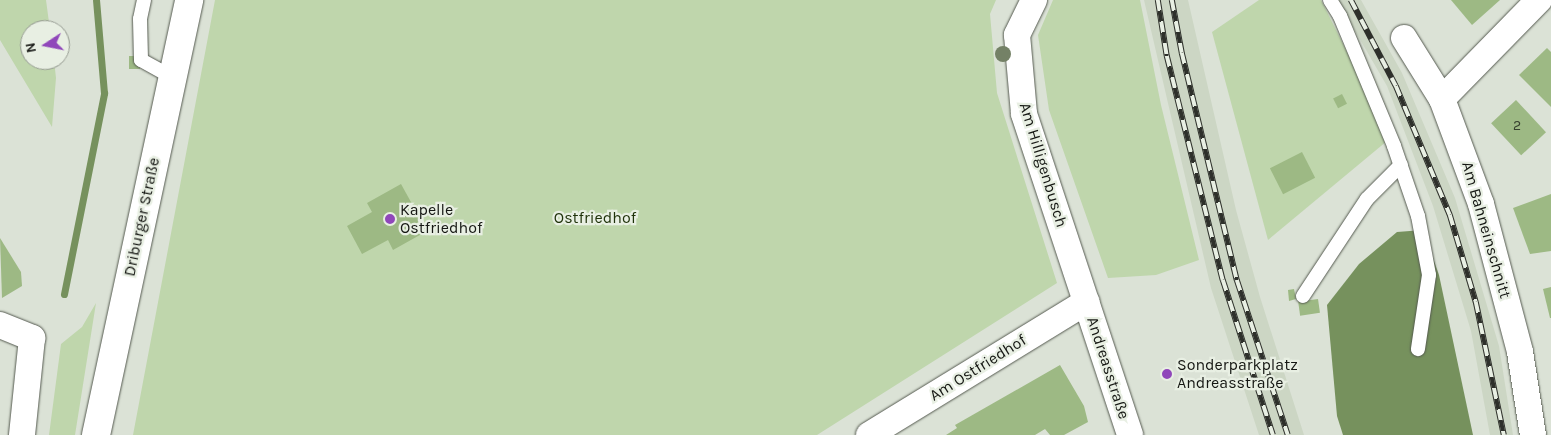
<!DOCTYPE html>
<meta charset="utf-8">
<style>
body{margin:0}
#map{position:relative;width:1551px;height:435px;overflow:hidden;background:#dbe2d6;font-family:Karla,sans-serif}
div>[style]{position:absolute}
.built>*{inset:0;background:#ccd6c4}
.green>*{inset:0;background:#bfd6ac}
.water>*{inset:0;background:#76915d}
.stream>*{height:7px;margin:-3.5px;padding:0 3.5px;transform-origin:3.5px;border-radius:3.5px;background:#76915d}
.building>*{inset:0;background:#9db984;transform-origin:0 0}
.roads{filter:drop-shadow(0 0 1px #555a50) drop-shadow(0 0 1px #555a50)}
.lane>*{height:14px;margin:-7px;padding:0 7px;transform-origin:7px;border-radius:7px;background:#fff}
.street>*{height:26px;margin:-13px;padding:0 13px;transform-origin:13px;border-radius:13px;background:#fff}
.secondary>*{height:28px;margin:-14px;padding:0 14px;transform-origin:14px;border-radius:14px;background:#fff}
.rail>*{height:5.5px;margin-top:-2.75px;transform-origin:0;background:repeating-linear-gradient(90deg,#e8efe3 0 11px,#2e302b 0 22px);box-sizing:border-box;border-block:1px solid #2e302b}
.trees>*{width:16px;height:16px;margin:-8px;border-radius:50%;background:#748166}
.dots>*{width:14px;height:14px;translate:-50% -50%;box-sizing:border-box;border:2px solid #e8efe3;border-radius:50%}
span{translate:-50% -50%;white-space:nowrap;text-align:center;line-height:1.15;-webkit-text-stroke:4.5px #e8efe3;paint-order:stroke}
.number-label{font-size:14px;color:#37402f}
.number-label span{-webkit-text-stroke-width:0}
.street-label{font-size:16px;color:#151713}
.poi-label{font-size:16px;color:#151713}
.left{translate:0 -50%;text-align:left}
.park-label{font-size:16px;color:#1f320a}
.north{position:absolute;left:20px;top:20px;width:50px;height:50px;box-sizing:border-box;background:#e8efe3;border:1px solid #949990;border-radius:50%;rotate:259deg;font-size:14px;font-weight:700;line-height:20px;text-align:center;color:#151713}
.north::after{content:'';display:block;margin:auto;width:18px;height:22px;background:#9047ba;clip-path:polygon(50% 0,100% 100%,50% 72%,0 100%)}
</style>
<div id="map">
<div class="built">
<i style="clip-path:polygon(1144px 0,1188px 0,1236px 210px,1260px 297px,1304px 435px,1259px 435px,1211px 288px)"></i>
<i style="clip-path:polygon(1337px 0,1361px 0,1402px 73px,1455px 198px,1499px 346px,1513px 435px,1490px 435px,1471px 331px,1433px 206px,1387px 86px)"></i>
</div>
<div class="green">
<i style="clip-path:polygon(0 0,46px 0,50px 30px,30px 30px,30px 60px,54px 60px,56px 78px,52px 127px,0 40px)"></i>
<i style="clip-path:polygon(215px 0,996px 0,990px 14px,997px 93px,1057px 283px,817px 435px,133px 435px)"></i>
<i style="clip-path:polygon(1053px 0,1140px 0,1161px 105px,1199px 260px,1156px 275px,1108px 278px,1049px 110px,1038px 35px)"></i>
<i style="clip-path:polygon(1259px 0,1321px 0,1379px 116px,1387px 141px,1268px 240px,1212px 32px)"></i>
<i style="clip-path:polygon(96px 303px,75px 435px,49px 435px,61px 344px,82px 327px)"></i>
</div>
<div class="water">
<i style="clip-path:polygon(1423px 230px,1439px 275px,1473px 435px,1343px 435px,1337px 416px,1327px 305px,1359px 264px,1397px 232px)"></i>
</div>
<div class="stream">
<i style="left:64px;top:294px;width:205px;rotate:-78.7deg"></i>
<i style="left:104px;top:93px;width:93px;rotate:-94.9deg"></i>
</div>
<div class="building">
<i style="clip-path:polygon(1451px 0,1500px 0,1472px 25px)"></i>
<i style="clip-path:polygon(1547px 48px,1551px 52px,1551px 107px,1519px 75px)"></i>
<i style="left:129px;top:56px;width:11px;height:13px"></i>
<i style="left:1342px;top:94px;width:11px;height:10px;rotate:63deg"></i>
<i style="left:1516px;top:100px;width:44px;height:34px;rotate:47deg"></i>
<i style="left:1302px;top:152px;width:29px;height:36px;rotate:63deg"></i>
<i style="clip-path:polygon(401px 184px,427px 231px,393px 250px,388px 240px,362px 254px,347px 226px,372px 212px,367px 203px)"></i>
<i style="clip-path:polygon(1551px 194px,1551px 251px,1530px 254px,1513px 208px)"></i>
<i style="clip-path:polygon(0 238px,21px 272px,22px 286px,2px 298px)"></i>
<i style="clip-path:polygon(1551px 287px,1551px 318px,1550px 318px,1543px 289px)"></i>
<i style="clip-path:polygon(1294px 289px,1296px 299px,1289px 301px,1288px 290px)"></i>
<i style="left:1318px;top:299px;width:14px;height:20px;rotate:82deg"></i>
<i style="clip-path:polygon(1060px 365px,1084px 406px,1088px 422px,1064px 435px,1050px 435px,1045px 429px,1035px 435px,946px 435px,957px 428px,955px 425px)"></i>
</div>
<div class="roads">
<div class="lane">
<i style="left:144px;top:0;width:19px;rotate:102deg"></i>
<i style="left:140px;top:19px;width:41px;rotate:88.6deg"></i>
<i style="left:141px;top:60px;width:35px;rotate:29deg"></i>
<i style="left:1330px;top:0;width:19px;rotate:58deg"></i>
<i style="left:1340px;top:16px;width:141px;rotate:67.4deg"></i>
<i style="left:1394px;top:146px;width:74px;rotate:71.1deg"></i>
<i style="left:1418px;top:216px;width:60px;rotate:79.4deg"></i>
<i style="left:1429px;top:275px;width:75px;rotate:98.5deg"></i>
<i style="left:1303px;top:296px;width:116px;rotate:-56.6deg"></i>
<i style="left:1367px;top:199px;width:48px;rotate:-45deg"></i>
</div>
<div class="street">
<i style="left:1034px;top:0;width:39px;rotate:116deg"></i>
<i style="left:1017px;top:35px;width:79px;rotate:84.9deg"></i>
<i style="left:1024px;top:114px;width:338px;rotate:71.7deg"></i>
<i style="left:1404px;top:38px;width:72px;rotate:58.1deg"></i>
<i style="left:1442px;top:99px;width:112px;rotate:69.6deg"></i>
<i style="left:1481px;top:204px;width:153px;rotate:75.2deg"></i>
<i style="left:1520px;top:352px;width:84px;rotate:81.1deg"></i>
<i style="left:1442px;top:99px;width:139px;rotate:-45.6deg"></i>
<i style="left:0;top:325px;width:35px;rotate:22deg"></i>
<i style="left:32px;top:338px;width:98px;rotate:95.9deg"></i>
<i style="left:869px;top:435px;width:255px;rotate:-31.5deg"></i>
</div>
<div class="secondary">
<i style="left:96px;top:435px;width:445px;rotate:-77.9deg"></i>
</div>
</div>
<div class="rail">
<i style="left:1158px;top:0;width:57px;rotate:80.9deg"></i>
<i style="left:1167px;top:56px;width:231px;rotate:76deg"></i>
<i style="left:1223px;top:280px;width:163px;rotate:72.1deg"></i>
<i style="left:1172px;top:0;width:54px;rotate:79.3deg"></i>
<i style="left:1182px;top:53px;width:234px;rotate:76.4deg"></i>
<i style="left:1237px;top:280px;width:163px;rotate:71.8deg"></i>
<i style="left:1351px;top:0;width:97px;rotate:62.4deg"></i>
<i style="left:1396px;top:86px;width:140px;rotate:67.3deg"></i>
<i style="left:1450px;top:215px;width:91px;rotate:73.4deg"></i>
<i style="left:1476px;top:302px;width:136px;rotate:78.1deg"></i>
</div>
<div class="trees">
<i style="left:1003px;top:54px"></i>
</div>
<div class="dots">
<i style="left:390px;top:219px;background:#9047ba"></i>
<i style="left:1167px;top:374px;background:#9047ba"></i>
</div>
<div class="number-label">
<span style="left:1517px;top:126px">2</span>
</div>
<div class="street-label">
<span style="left:1043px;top:165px;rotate:73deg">Am Hilligenbusch</span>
<span style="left:142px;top:217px;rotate:-78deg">Driburger Straße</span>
<span style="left:1486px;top:230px;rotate:74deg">Am Bahneinschnitt</span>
<span style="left:978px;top:368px;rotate:-32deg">Am Ostfriedhof</span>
<span style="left:1108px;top:368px;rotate:72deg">Andreasstraße</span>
</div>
<div class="poi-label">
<span class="left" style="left:400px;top:219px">Kapelle<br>Ostfriedhof</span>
<span class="left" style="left:1177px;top:374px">Sonderparkplatz<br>Andreasstraße</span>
</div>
<div class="park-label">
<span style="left:595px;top:218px">Ostfriedhof</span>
</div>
<div class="north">N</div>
</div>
